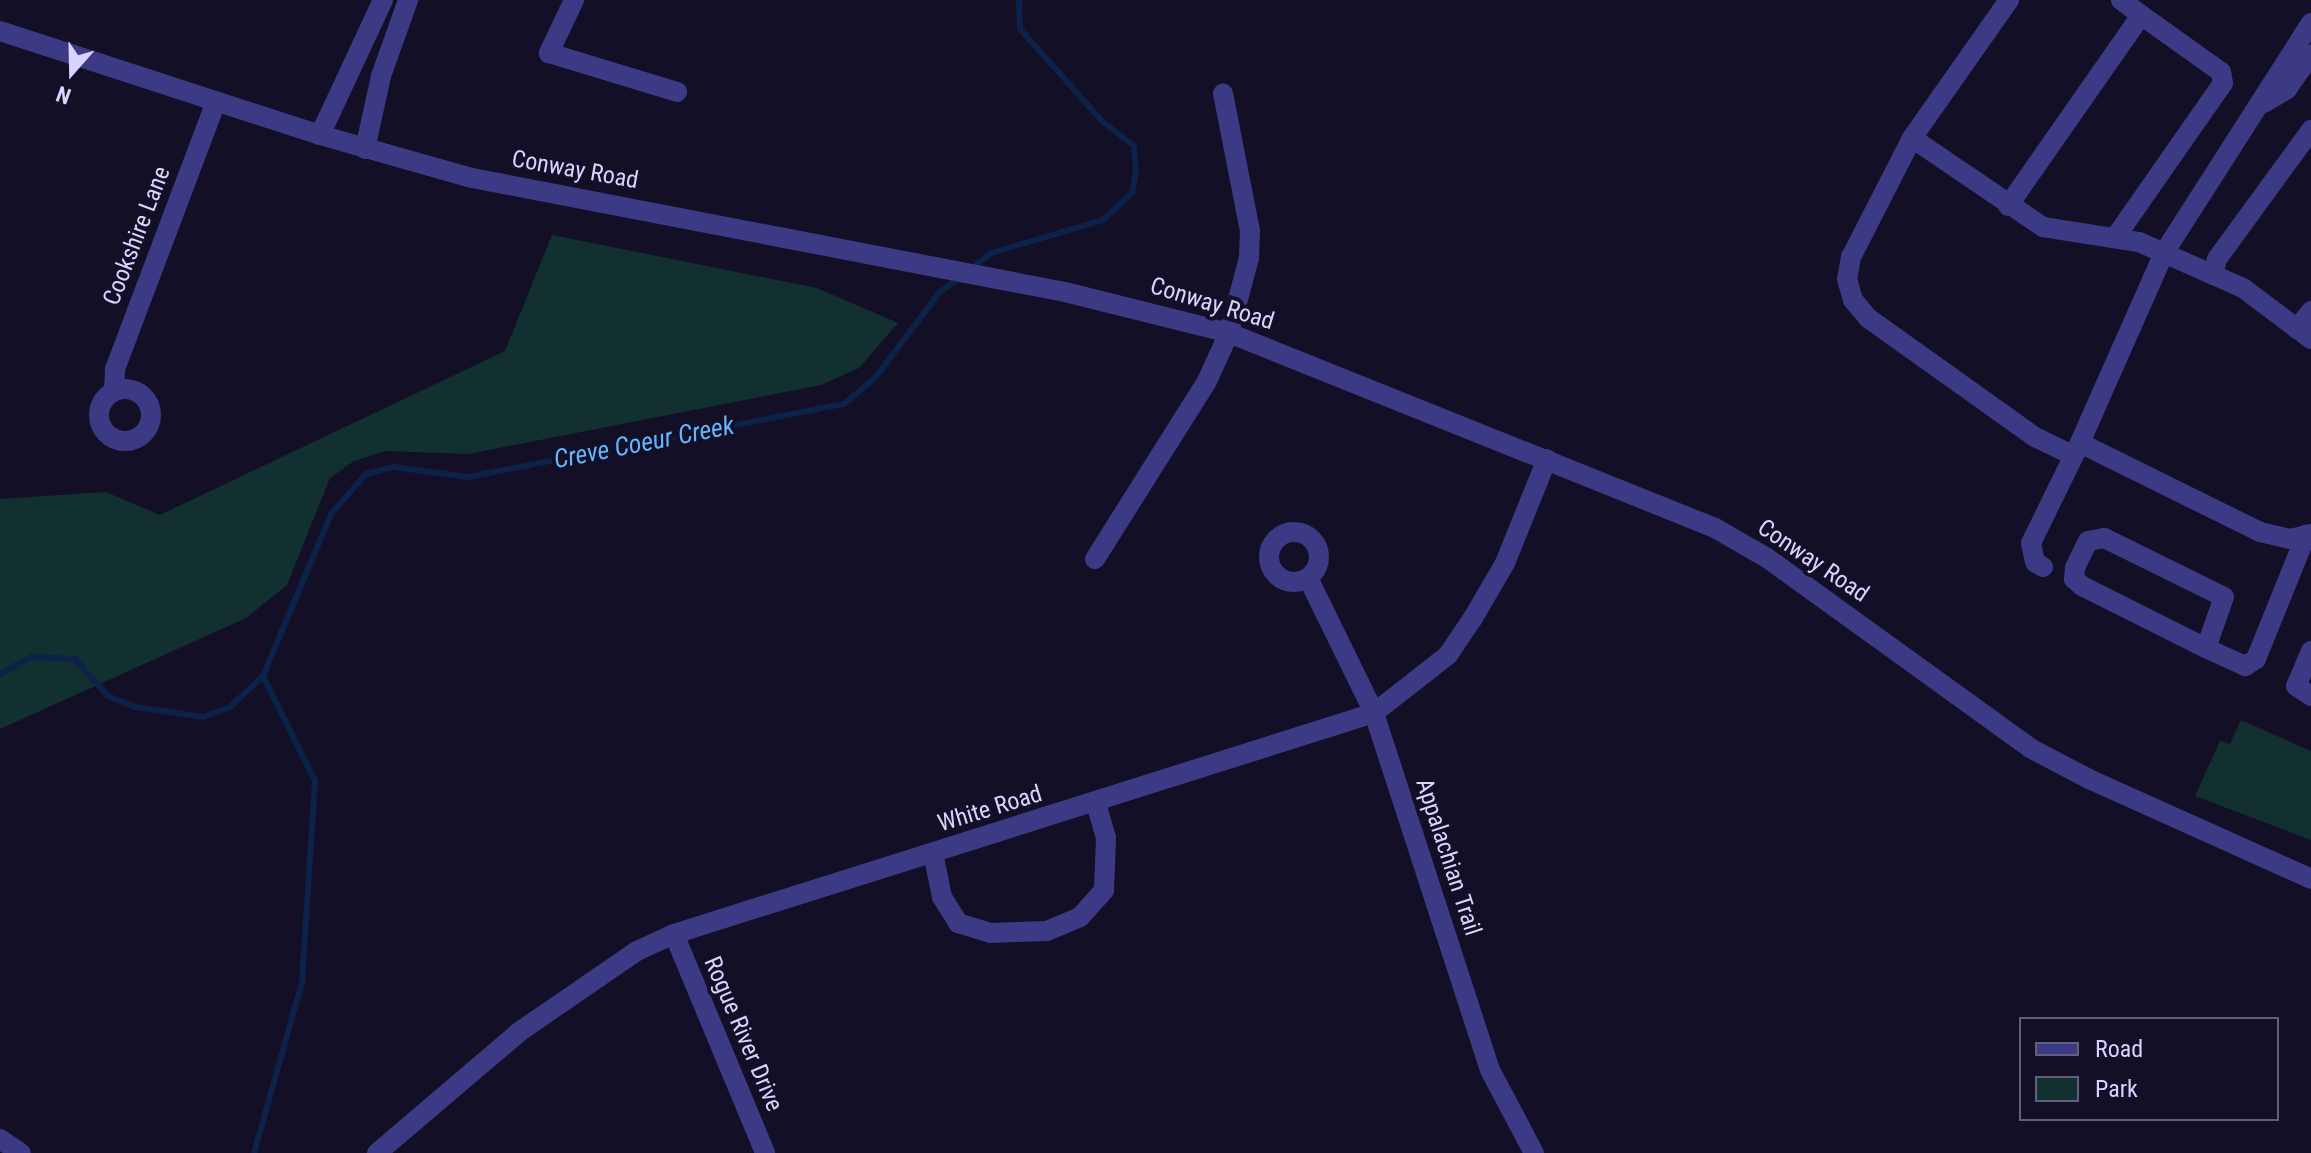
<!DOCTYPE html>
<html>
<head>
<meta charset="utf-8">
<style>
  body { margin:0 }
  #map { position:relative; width:2311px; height:1153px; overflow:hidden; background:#130f26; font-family:"Roboto Condensed",sans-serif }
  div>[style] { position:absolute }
  .green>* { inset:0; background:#12302f }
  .stream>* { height:6px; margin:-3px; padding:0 3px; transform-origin:3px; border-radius:3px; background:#0c2248 }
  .minor>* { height:20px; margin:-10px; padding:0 10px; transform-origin:10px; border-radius:10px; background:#3d3a85 }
  .minor>.ring { margin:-10px; padding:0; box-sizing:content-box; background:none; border:20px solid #3d3a85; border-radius:50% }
  span { translate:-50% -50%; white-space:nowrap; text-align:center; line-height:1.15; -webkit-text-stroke:8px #130f26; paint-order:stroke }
  .street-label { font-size:24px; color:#d9d4ff }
  .water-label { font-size:26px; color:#62b6ff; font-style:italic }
  .legend { position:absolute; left:2019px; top:1017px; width:260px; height:104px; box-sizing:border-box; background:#130f26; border:2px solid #625e7d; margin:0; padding:10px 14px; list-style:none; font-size:24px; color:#d9d4ff }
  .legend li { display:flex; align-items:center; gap:16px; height:40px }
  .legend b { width:40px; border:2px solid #625e7d }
  .north { position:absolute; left:32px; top:32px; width:80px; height:80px; -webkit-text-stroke:6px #130f26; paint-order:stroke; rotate:200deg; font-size:22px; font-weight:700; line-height:32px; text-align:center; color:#d9d4ff }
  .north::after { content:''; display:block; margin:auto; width:28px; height:36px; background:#d9d4ff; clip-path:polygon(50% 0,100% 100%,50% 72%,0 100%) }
</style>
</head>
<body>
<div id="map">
  <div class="green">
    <i style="clip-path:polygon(552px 235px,817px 288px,898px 323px,859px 368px,821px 385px,468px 454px,386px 451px,354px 461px,330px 478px,287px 585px,246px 618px,0 729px,0 499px,106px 492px,160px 515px,505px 351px)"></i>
    <i style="clip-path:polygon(2241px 720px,2311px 751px,2311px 840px,2195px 796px,2220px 741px,2230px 744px)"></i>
  </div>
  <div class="stream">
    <i style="left:972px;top:268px;width:24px;rotate:-38deg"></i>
    <i style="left:991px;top:253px;width:117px;rotate:-16.4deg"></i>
    <i style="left:1103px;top:220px;width:40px;rotate:-43deg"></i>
    <i style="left:1132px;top:193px;width:22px;rotate:-80deg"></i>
    <i style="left:1136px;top:171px;width:25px;rotate:-95deg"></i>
    <i style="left:1134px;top:146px;width:39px;rotate:-142deg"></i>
    <i style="left:1103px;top:122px;width:125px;rotate:-131.7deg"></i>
    <i style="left:1020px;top:29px;width:29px;rotate:-92deg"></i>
    <i style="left:0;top:674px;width:35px;rotate:-29deg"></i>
    <i style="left:31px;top:657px;width:44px;rotate:2.6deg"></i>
    <i style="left:75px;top:659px;width:50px;rotate:48.3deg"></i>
    <i style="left:108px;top:696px;width:29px;rotate:22deg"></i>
    <i style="left:135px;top:707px;width:69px;rotate:8.4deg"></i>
    <i style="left:203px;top:717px;width:29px;rotate:-20deg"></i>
    <i style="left:230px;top:707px;width:45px;rotate:-43.2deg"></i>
    <i style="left:263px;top:676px;width:176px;rotate:-67.2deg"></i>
    <i style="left:331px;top:514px;width:53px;rotate:-48.8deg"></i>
    <i style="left:366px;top:474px;width:29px;rotate:-14deg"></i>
    <i style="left:394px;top:467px;width:75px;rotate:7.7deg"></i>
    <i style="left:468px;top:477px;width:383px;rotate:-11deg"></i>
    <i style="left:844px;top:404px;width:40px;rotate:-40deg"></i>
    <i style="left:875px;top:378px;width:106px;rotate:-53deg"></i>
    <i style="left:939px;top:293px;width:26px;rotate:-37deg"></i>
    <i style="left:254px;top:1153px;width:178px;rotate:-74.3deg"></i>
    <i style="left:302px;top:982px;width:201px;rotate:-86.3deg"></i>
    <i style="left:315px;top:781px;width:117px;rotate:-116.3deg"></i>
  </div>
  <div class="minor">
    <i style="left:574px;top:0;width:59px;rotate:115.3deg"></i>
    <i style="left:549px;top:53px;width:134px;rotate:16.9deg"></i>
    <i style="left:2009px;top:0;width:169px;rotate:125.1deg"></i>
    <i style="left:1912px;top:138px;width:134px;rotate:117.1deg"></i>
    <i style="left:1851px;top:257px;width:22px;rotate:100deg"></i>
    <i style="left:1847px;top:279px;width:22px;rotate:74deg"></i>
    <i style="left:1853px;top:300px;width:23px;rotate:50deg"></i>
    <i style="left:1868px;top:318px;width:205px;rotate:35.5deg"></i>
    <i style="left:2035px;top:437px;width:43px;rotate:26deg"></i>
    <i style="left:2121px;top:0;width:25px;rotate:37deg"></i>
    <i style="left:2311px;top:23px;width:273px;rotate:122.6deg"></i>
    <i style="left:2164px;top:253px;width:208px;rotate:113.9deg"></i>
    <i style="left:2080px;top:443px;width:201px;rotate:26.3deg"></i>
    <i style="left:2260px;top:532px;width:31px;rotate:13deg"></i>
    <i style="left:2290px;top:539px;width:22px;rotate:-13deg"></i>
    <i style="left:0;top:31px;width:336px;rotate:18deg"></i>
    <i style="left:320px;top:135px;width:158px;rotate:15.8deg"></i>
    <i style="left:472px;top:178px;width:604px;rotate:10.88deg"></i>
    <i style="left:1065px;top:292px;width:169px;rotate:14deg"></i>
    <i style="left:1229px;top:333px;width:524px;rotate:21.86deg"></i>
    <i style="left:1715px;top:528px;width:60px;rotate:30deg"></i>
    <i style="left:1767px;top:558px;width:324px;rotate:35.8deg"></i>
    <i style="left:2030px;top:748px;width:67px;rotate:27.7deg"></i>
    <i style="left:2089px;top:779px;width:243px;rotate:24.2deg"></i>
    <i style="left:2264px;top:103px;width:27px;rotate:-31deg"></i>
    <i style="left:2287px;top:89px;width:42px;rotate:-54.8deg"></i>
    <i style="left:320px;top:135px;width:149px;rotate:-65deg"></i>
    <i style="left:1912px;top:138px;width:158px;rotate:34.2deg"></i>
    <i style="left:2043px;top:227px;width:97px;rotate:8.9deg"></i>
    <i style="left:2139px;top:242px;width:114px;rotate:23.9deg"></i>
    <i style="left:2243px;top:288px;width:85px;rotate:36.9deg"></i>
    <i style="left:365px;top:149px;width:75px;rotate:-77.6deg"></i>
    <i style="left:381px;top:76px;width:81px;rotate:-70.4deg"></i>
    <i style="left:2008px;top:206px;width:233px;rotate:-55.1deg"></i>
    <i style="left:2141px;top:15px;width:98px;rotate:35.5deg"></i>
    <i style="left:2221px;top:72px;width:11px;rotate:80deg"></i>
    <i style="left:2223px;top:83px;width:185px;rotate:124.9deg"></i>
    <i style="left:2213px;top:275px;width:16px;rotate:-76deg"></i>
    <i style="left:2217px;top:259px;width:160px;rotate:-53.9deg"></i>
    <i style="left:2297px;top:329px;width:23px;rotate:-52deg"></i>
    <i class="ring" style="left:99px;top:389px;width:32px;height:32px"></i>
    <i style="left:114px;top:391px;width:22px;rotate:-87deg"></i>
    <i style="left:115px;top:369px;width:285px;rotate:-69.3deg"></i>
    <i class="ring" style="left:1269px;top:532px;width:30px;height:30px"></i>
    <i style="left:1095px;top:559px;width:210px;rotate:-57.8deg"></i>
    <i style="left:1207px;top:381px;width:53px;rotate:-65.4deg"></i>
    <i style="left:1229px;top:333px;width:78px;rotate:-75.1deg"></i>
    <i style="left:1249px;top:258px;width:27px;rotate:-88deg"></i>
    <i style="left:1250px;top:231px;width:140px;rotate:-101.1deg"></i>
    <i style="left:2043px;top:567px;width:9px;rotate:-148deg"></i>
    <i style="left:2035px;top:562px;width:19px;rotate:-102deg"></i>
    <i style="left:2031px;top:543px;width:107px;rotate:-63.9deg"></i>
    <i style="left:1308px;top:578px;width:150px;rotate:63.9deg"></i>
    <i style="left:1374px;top:713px;width:375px;rotate:72deg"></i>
    <i style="left:1490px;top:1070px;width:94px;rotate:62.1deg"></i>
    <i style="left:2206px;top:648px;width:54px;rotate:-70.6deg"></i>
    <i style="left:2224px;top:597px;width:134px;rotate:-153.8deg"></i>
    <i style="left:2104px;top:538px;width:16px;rotate:169deg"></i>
    <i style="left:2088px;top:541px;width:30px;rotate:116deg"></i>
    <i style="left:2075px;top:568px;width:11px;rotate:95deg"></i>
    <i style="left:2074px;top:579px;width:11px;rotate:41deg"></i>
    <i style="left:2082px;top:586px;width:139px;rotate:26.6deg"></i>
    <i style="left:2206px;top:648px;width:26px;rotate:25deg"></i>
    <i style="left:2230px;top:659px;width:17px;rotate:25deg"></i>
    <i style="left:2245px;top:666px;width:13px;rotate:-32deg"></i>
    <i style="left:2256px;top:659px;width:134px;rotate:-68deg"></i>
    <i style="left:2311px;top:651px;width:38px;rotate:113deg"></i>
    <i style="left:2296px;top:686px;width:18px;rotate:34deg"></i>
    <i style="left:933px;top:853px;width:45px;rotate:78.4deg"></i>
    <i style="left:942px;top:897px;width:31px;rotate:58deg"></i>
    <i style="left:958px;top:923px;width:34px;rotate:17deg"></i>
    <i style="left:990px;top:933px;width:57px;rotate:-2deg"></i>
    <i style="left:1047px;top:931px;width:36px;rotate:-23deg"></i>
    <i style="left:1080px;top:917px;width:36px;rotate:-48deg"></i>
    <i style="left:1104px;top:890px;width:52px;rotate:-87.8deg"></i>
    <i style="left:1106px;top:838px;width:36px;rotate:-106deg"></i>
    <i style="left:674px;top:934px;width:237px;rotate:67.4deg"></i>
    <i style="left:0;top:1139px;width:25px;rotate:34deg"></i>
    <i style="left:377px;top:1153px;width:187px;rotate:-40.4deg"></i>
    <i style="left:519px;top:1032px;width:143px;rotate:-34.5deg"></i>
    <i style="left:637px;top:951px;width:41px;rotate:-24.7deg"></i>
    <i style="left:674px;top:934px;width:734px;rotate:-17.52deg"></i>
    <i style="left:1374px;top:713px;width:94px;rotate:-38.1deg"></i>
    <i style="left:1448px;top:655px;width:45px;rotate:-56deg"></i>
    <i style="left:1473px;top:618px;width:64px;rotate:-59.8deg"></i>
    <i style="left:1505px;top:563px;width:112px;rotate:-68deg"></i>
  </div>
  <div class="street-label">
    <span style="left:575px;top:170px;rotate:10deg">Conway Road</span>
    <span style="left:137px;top:236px;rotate:-69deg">Cookshire Lane</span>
    <span style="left:1212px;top:304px;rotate:17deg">Conway Road</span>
    <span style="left:1813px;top:561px;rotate:34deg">Conway Road</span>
    <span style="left:990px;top:809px;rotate:-17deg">White Road</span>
    <span style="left:1448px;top:857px;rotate:72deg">Appalachian Trail</span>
    <span style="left:743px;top:1034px;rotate:67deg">Rogue River Drive</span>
  </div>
  <div class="water-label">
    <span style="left:644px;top:443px;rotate:-11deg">Creve Coeur Creek</span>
  </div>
  <ul class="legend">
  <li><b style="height:10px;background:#3d3a85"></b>Road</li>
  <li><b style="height:22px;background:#12302f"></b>Park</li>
  </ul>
  <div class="north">N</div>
</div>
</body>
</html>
